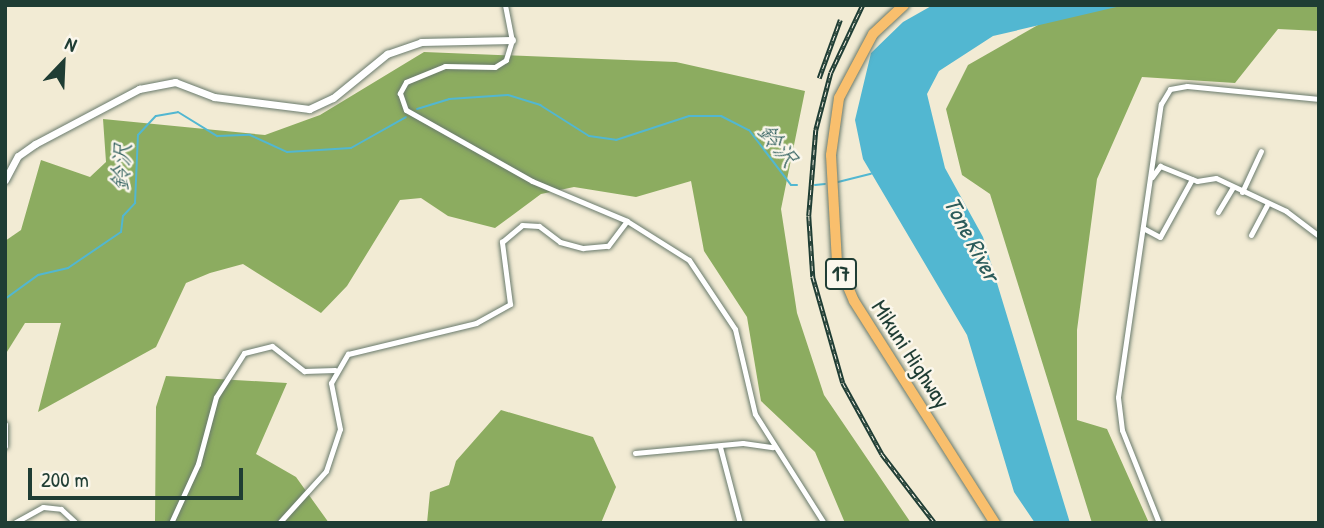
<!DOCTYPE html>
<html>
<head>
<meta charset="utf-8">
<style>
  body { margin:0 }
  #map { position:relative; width:1324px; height:528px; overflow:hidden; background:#f2ebd4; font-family:"Patrick Hand","Klee One",sans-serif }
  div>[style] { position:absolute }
  .forest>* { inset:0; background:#8cac60 }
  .water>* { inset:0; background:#52b7d1 }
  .stream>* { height:2px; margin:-1px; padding:0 1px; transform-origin:1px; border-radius:1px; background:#52b7d1 }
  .roads { filter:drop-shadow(0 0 2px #697a6c) drop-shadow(0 0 2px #697a6c) }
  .minor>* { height:5px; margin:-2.5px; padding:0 2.5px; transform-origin:2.5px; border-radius:2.5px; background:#fff }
  .tertiary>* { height:7px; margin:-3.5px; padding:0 3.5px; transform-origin:3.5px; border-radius:3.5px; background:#fff }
  .trunk>* { height:10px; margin:-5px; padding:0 5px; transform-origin:5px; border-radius:5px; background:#f9bf6d }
  .rail>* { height:4.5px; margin-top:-2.25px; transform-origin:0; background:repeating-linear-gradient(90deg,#fbf7ec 0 5px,#1f3d34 0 10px); box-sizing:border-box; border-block:2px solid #1f3d34 }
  span { translate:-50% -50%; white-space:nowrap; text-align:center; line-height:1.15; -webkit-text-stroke:5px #fbf7ec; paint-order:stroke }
  .shield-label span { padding:2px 5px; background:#fbf7ec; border:2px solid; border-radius:5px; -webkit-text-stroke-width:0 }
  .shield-label { font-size:21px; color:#1f3d34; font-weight:700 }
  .street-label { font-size:23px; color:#1f3d34 }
  .water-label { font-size:24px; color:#2c5c5b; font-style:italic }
  .frame { position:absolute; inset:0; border:7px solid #1f3d34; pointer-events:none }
  .north { position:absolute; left:28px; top:28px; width:70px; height:70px; -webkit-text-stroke:5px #fbf7ec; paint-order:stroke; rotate:23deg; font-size:19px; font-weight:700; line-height:28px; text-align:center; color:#1f3d34 }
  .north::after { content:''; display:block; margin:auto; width:24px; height:32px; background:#1f3d34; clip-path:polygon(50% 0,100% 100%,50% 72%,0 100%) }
  .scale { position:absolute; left:28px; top:468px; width:215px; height:32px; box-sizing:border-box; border:4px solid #1f3d34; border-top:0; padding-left:9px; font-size:21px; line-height:24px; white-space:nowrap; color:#1f3d34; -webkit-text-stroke:5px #fbf7ec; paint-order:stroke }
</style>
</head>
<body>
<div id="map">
  <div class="forest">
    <i style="clip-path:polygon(1073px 5px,1319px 5px,1319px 31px,1278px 29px,1235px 83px,1142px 77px,1097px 179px,1077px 330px,1077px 420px,1107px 429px,1149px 523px,1092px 523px,990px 194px,962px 175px,946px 109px,968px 65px)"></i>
    <i style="clip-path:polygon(424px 52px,676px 62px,805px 91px,781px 209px,797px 313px,824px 395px,911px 523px,845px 523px,815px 452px,761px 401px,747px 317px,704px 251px,691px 181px,636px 197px,574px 187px,541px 194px,495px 228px,448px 216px,421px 198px,400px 200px,347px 286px,321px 313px,243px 264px,210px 273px,186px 283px,156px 347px,38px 412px,61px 323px,25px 323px,5px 355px,5px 241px,21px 230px,41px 160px,90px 177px,106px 162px,103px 119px,265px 135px,320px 115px)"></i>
    <i style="clip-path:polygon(166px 376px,287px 383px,256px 454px,296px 477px,329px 523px,155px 523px,156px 407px)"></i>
    <i style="clip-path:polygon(501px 410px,593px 437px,616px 487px,601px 523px,427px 523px,430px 492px,449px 485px,456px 461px)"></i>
  </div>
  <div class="water">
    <i style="clip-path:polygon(933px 5px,1125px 5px,993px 36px,939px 71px,927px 94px,945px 168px,983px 237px,1070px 523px,1035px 523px,1014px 492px,967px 335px,863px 159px,855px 120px,871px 53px,903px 22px)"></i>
  </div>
  <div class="stream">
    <i style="left:417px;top:109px;width:34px;rotate:-17deg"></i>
    <i style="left:449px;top:99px;width:59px;rotate:-3.9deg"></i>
    <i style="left:508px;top:95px;width:34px;rotate:17deg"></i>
    <i style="left:540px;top:105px;width:58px;rotate:32.3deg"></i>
    <i style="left:589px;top:136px;width:27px;rotate:8deg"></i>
    <i style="left:616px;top:140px;width:77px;rotate:-18.2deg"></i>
    <i style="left:689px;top:116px;width:32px"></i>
    <i style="left:721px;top:116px;width:31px;rotate:27deg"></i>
    <i style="left:749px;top:130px;width:69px;rotate:52.6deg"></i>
    <i style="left:791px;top:185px;width:6px"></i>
    <i style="left:838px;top:182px;width:34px;rotate:-14deg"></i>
    <i style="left:815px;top:185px;width:10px;rotate:-6deg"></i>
    <i style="left:5px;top:299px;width:41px;rotate:-36deg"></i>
    <i style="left:38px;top:275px;width:31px;rotate:-13deg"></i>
    <i style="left:68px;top:268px;width:64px;rotate:-34.2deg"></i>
    <i style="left:121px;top:232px;width:16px;rotate:-83deg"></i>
    <i style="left:123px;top:216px;width:18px;rotate:-47deg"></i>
    <i style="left:135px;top:203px;width:68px;rotate:-87.5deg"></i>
    <i style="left:138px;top:135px;width:26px;rotate:-47deg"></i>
    <i style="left:156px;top:116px;width:22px;rotate:-10deg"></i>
    <i style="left:178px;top:112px;width:46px;rotate:31.6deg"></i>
    <i style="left:217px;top:136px;width:33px;rotate:-2deg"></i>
    <i style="left:250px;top:135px;width:41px;rotate:24.7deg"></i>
    <i style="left:287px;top:152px;width:64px;rotate:-3.6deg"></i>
    <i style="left:351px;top:148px;width:63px;rotate:-29.4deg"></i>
  </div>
  <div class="roads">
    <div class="minor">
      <i style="left:505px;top:5px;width:36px;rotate:79deg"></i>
      <i style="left:512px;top:40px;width:21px;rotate:107deg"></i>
      <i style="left:506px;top:60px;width:13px;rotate:148deg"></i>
      <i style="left:495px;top:67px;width:50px;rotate:-178.9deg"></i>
      <i style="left:445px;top:66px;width:42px;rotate:157.7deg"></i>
      <i style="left:406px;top:82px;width:13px;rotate:119deg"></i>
      <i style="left:400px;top:93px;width:18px;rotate:71deg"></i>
      <i style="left:406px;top:110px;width:145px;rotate:29.4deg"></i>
      <i style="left:532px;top:181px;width:103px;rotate:22.8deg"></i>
      <i style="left:627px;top:221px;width:73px;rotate:32.2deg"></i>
      <i style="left:689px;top:260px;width:83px;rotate:56.3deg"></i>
      <i style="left:735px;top:329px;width:87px;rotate:76.8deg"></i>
      <i style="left:755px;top:414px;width:129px;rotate:57.7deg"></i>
      <i style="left:1152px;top:177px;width:14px;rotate:-54deg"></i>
      <i style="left:1160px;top:166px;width:40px;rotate:22deg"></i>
      <i style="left:1197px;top:181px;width:19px;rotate:-9deg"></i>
      <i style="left:1216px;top:178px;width:77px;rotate:25.2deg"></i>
      <i style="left:1286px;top:211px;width:41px;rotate:37.1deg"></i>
      <i style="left:1242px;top:192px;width:45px;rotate:-65.1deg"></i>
      <i style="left:1218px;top:212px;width:29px;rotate:-59deg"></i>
      <i style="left:1143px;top:228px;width:19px;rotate:28deg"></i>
      <i style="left:1160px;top:237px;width:66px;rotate:-61.1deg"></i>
      <i style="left:1251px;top:235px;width:34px;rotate:-62deg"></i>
      <i style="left:5px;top:424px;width:22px;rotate:90deg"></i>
      <i style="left:720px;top:447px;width:79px;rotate:75.3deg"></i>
      <i style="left:635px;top:453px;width:108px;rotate:-5.3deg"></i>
      <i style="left:743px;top:443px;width:30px;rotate:8deg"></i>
      <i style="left:14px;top:523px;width:33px;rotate:-29deg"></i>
      <i style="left:43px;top:507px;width:18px;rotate:6deg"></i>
      <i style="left:61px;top:509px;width:21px;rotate:43deg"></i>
      <i style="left:171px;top:523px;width:65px;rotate:-65.4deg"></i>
      <i style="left:198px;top:464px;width:69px;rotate:-75deg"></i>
      <i style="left:216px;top:397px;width:52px;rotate:-57.5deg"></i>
      <i style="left:244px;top:353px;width:29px;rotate:-14deg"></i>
      <i style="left:272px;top:346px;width:41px;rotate:38deg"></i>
      <i style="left:304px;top:371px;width:31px;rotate:-2deg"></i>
      <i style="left:279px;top:523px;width:70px;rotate:-47.9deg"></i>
      <i style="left:326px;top:471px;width:44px;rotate:-71.6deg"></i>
      <i style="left:340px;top:429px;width:47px;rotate:-101.1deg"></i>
      <i style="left:331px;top:383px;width:34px;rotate:-60deg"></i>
      <i style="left:348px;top:354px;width:132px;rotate:-13.6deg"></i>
      <i style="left:476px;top:323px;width:39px;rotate:-29deg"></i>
      <i style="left:510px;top:304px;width:63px;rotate:-97.4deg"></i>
      <i style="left:502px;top:242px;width:26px;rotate:-40deg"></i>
      <i style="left:522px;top:225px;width:17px;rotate:3deg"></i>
      <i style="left:539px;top:226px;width:26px;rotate:37deg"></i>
      <i style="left:560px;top:242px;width:24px;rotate:15deg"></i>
      <i style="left:583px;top:248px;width:25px;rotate:-5deg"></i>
      <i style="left:608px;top:246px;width:31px;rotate:-53deg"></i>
      <i style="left:1159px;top:523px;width:100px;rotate:-111.7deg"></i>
      <i style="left:1122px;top:430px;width:33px;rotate:-97deg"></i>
      <i style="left:1118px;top:397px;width:296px;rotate:-81.7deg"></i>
      <i style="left:1161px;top:104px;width:17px;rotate:-59deg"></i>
      <i style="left:1170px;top:89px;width:17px;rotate:-10deg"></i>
      <i style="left:1187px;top:86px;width:133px;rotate:5.6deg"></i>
    </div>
    <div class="tertiary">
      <i style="left:5px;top:180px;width:27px;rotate:-62deg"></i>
      <i style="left:18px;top:156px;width:21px;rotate:-35deg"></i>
      <i style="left:35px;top:144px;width:118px;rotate:-27.9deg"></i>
      <i style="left:139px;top:89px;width:37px;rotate:-11deg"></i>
      <i style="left:175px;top:82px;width:42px;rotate:21deg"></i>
      <i style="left:214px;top:97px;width:96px;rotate:7.2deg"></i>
      <i style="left:309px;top:109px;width:26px;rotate:-25deg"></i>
      <i style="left:333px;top:98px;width:70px;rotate:-39.2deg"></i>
      <i style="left:387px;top:54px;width:36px;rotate:-19deg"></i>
      <i style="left:421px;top:42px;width:91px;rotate:-1.3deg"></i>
    </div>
    <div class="trunk">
      <i style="left:904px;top:5px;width:42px;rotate:136.9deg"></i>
      <i style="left:873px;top:34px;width:72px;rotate:118deg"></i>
      <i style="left:839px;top:98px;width:58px;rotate:98deg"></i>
      <i style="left:831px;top:155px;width:106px;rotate:86.8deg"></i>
      <i style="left:837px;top:261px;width:43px;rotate:67deg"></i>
      <i style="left:854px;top:301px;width:263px;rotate:57.6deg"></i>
    </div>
  </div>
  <div class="rail">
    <i style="left:863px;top:5px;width:75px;rotate:115.2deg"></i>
    <i style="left:831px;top:73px;width:59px;rotate:104.7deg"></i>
    <i style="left:816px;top:130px;width:86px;rotate:94.7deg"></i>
    <i style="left:809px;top:216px;width:61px;rotate:86.2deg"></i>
    <i style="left:813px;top:277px;width:110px;rotate:74.2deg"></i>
    <i style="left:843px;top:383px;width:81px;rotate:61.2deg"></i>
    <i style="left:882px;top:454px;width:87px;rotate:52.5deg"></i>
    <i style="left:819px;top:78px;width:62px;rotate:-70.1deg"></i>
  </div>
  <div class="shield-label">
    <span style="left:841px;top:274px">17</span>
  </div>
  <div class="street-label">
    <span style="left:911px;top:354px;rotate:57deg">Mikuni Highway</span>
  </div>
  <div class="water-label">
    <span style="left:778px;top:145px;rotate:51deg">鈴沢</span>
    <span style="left:121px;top:167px;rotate:-86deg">鈴沢</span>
    <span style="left:972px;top:239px;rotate:62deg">Tone River</span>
  </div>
  <div class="frame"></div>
  <div class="north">N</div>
  <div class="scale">200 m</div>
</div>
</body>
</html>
